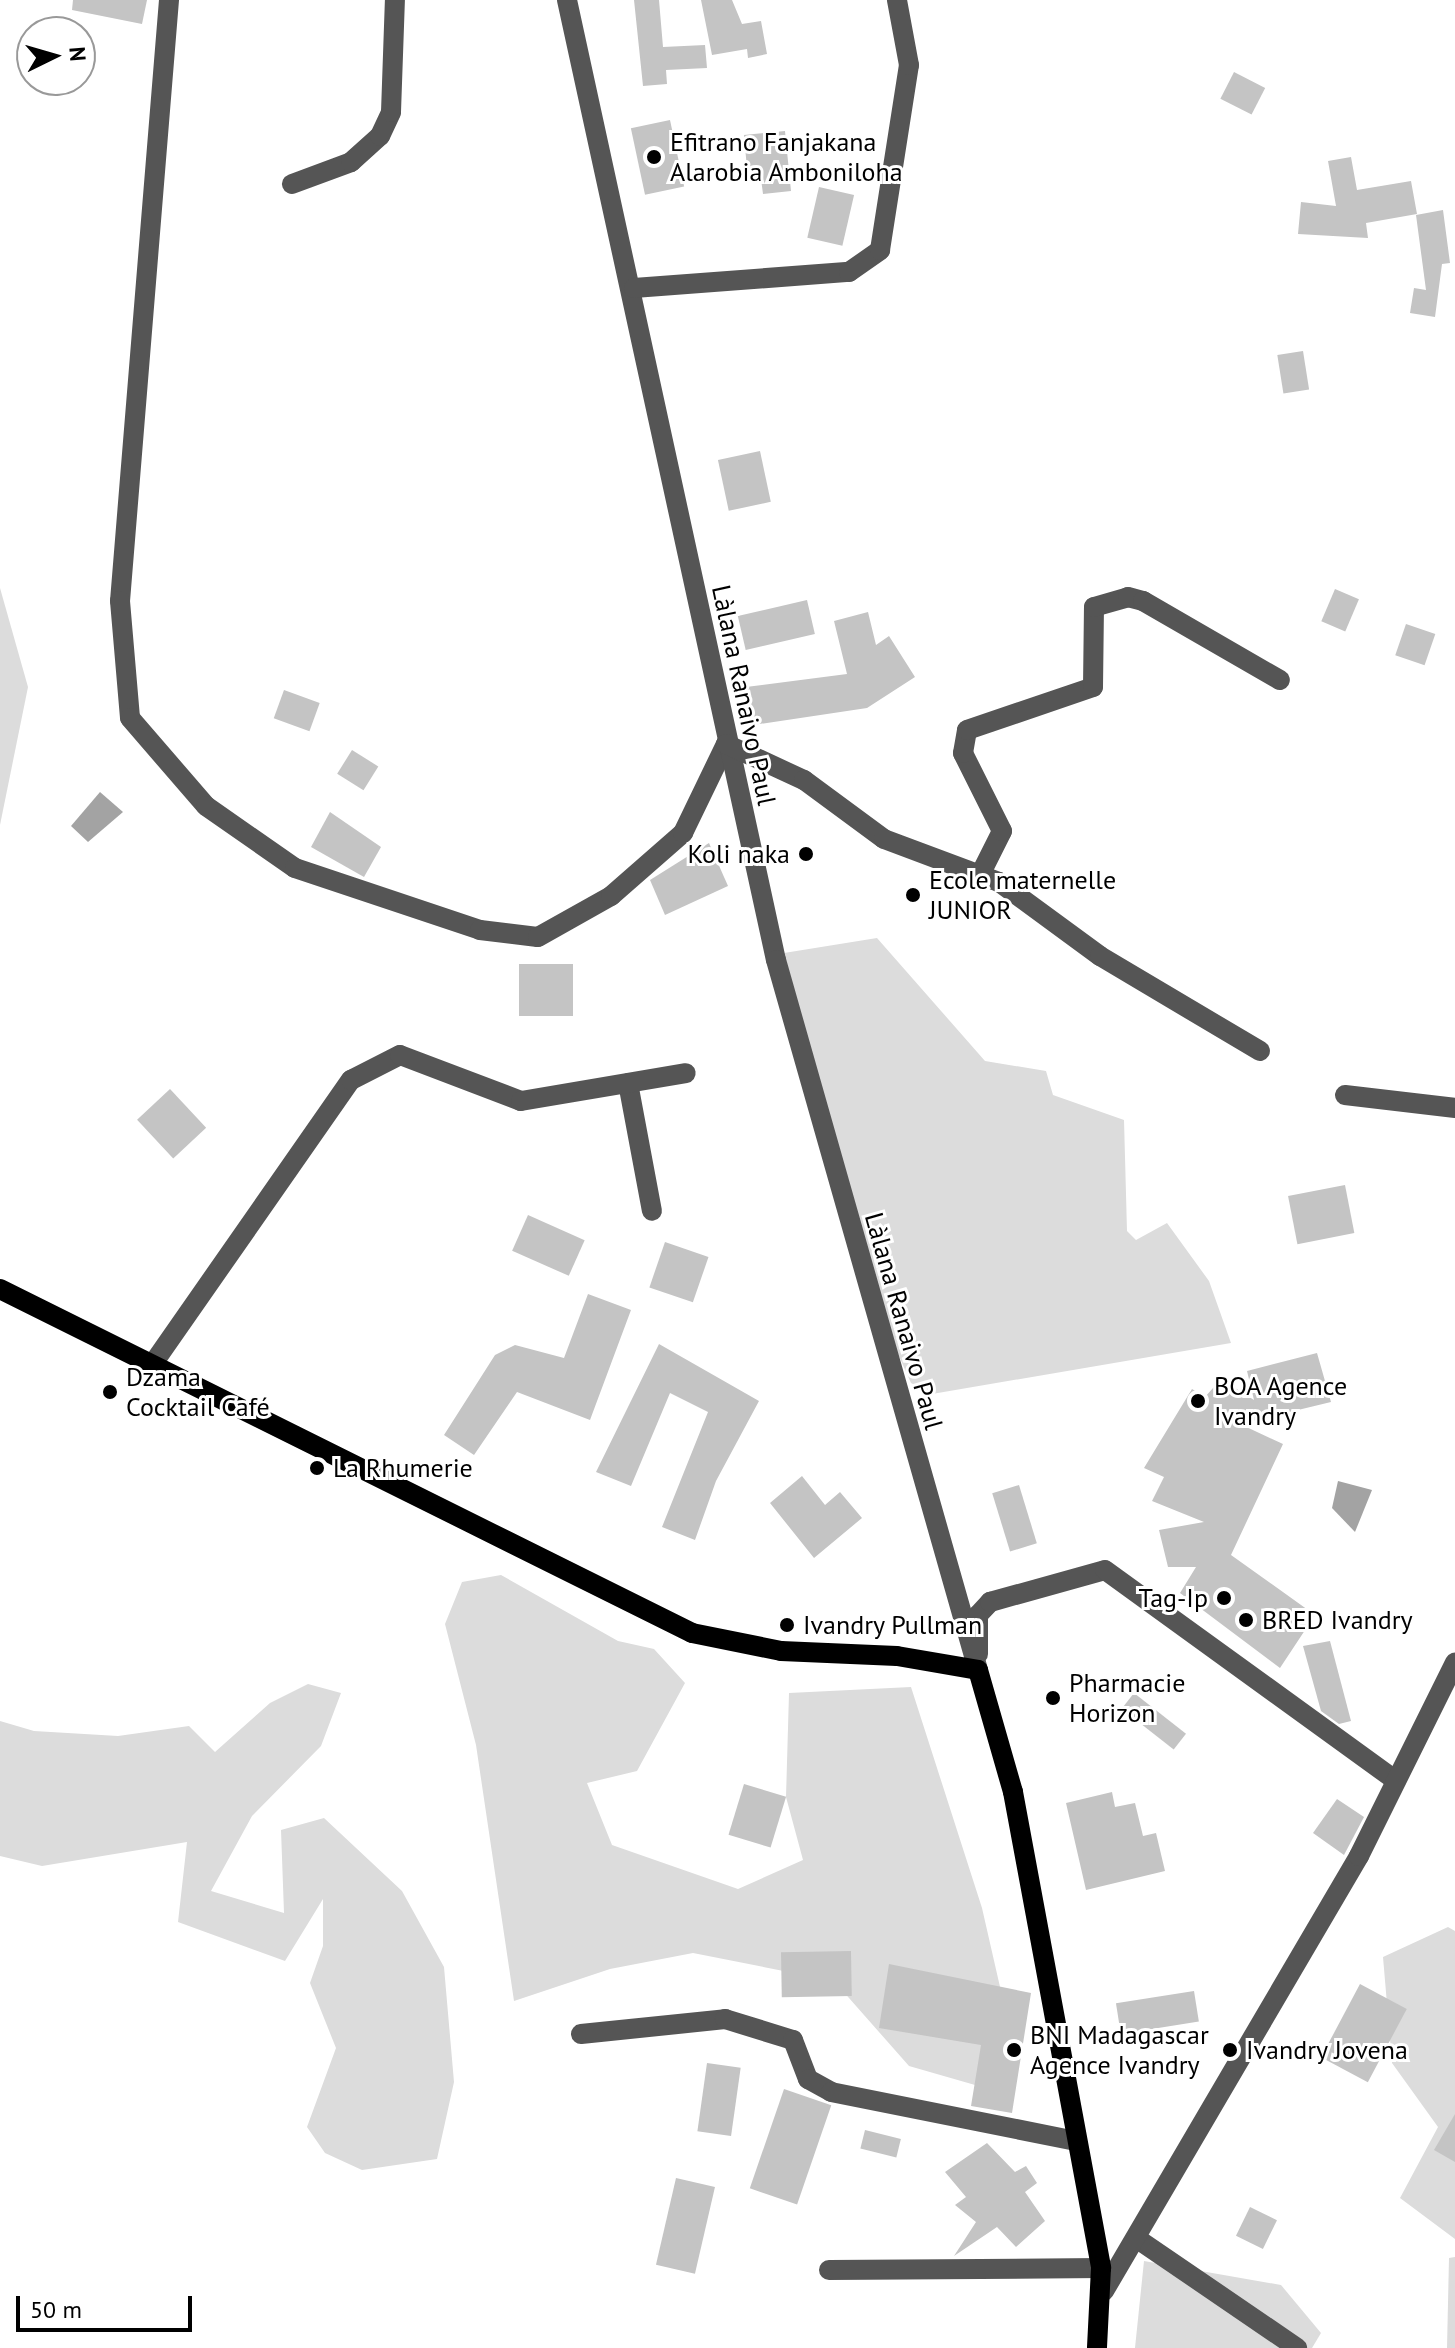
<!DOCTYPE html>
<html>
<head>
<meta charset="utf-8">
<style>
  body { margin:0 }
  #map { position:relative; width:1455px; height:2348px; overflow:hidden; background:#fff; font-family:"PT Sans",sans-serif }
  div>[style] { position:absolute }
  .green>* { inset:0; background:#dcdcdc }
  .water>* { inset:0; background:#a3a3a3 }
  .building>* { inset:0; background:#c4c4c4; transform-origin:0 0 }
  .minor>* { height:20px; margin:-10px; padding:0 10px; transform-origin:10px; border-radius:10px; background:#555 }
  .major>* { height:20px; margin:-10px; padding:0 10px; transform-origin:10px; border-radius:10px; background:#000 }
  .dots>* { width:22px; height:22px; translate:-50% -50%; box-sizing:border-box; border:4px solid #fff; border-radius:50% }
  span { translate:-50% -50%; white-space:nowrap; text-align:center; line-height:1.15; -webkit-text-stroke:6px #fff; paint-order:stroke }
  .poi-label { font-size:26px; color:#000 }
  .left { translate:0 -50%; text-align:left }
  .right { translate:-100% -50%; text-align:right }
  .street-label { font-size:26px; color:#000 }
  .north { position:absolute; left:16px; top:16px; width:80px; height:80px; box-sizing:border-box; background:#fff; border:2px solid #999; border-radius:50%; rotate:85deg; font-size:22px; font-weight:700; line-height:32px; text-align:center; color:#000 }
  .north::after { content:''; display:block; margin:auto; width:28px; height:36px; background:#000; clip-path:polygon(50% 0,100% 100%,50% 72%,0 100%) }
  .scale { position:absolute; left:16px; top:2296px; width:176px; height:36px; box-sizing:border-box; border:4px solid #000; border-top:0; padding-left:10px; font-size:24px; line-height:28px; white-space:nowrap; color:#000; -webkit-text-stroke:6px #fff; paint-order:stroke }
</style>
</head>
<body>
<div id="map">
  <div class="green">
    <i style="clip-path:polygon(0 588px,28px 687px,0 825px)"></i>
    <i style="clip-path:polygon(877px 938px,985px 1061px,1046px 1071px,1053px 1095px,1124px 1120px,1127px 1231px,1136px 1240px,1167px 1223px,1209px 1281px,1231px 1343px,932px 1394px,911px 1383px,886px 1327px,784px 953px)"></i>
    <i style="clip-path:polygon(501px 1575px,618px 1641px,654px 1649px,685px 1683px,637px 1771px,587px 1783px,612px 1845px,738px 1889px,803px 1860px,786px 1797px,789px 1693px,911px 1687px,982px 1908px,1008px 2022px,982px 2087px,909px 2066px,834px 1981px,693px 1953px,610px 1969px,514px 2001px,476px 1745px,445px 1624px,462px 1582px)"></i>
    <i style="clip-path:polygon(308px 1684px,341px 1693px,321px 1746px,252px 1816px,211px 1891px,284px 1913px,281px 1830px,324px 1818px,402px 1891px,444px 1967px,454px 2082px,437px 2159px,362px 2170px,325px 2153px,307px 2127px,336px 2048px,310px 1983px,323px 1946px,323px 1899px,285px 1961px,178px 1922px,187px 1842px,42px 1866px,0 1856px,0 1721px,34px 1731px,118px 1736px,189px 1726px,215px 1752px,270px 1703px)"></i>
    <i style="clip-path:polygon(1448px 1927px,1455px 1931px,1455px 2239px,1400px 2198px,1438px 2127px,1392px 2063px,1383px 1957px)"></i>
    <i style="clip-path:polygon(1455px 2257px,1455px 2348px,1447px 2348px,1449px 2258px)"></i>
    <i style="clip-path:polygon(1144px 2261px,1281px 2285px,1321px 2333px,1312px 2348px,1135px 2348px)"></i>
  </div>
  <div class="water">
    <i style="clip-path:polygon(100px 792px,123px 812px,88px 842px,71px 826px)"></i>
    <i style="clip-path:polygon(1338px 1481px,1372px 1490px,1355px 1532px,1332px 1508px)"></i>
  </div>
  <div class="building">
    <i style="clip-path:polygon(73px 0,147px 0,142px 24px,72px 10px)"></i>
    <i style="clip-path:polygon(634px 0,659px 0,663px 47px,705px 45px,707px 68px,666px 70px,667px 84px,643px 86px)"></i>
    <i style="clip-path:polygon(701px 0,732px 0,742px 24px,761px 21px,767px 54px,748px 58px,747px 49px,712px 55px)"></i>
    <i style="left:1234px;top:72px;width:35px;height:30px;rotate:27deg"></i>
    <i style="left:670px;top:120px;width:68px;height:40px;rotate:78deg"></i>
    <i style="clip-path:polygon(785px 131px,791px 191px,763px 194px,761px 179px,748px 180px,744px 135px)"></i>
    <i style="clip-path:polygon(1351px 157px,1357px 190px,1411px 181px,1417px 214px,1366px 223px,1368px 238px,1298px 234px,1301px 202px,1336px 206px,1328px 161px)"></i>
    <i style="left:819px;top:187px;width:36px;height:52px;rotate:13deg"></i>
    <i style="clip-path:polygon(1443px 210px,1450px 263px,1442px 264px,1435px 317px,1410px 313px,1414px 288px,1426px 290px,1416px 215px)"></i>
    <i style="left:1303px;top:351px;width:39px;height:26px;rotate:81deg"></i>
    <i style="left:760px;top:451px;width:52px;height:43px;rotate:78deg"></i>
    <i style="left:1335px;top:589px;width:26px;height:35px;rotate:23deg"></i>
    <i style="left:807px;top:600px;width:35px;height:71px;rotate:77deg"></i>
    <i style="clip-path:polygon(868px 612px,876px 645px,889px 636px,915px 677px,867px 708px,753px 725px,746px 687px,847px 674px,834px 621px)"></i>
    <i style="left:1406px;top:624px;width:31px;height:33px;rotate:19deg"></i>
    <i style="left:284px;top:690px;width:38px;height:30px;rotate:20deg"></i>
    <i style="left:352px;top:750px;width:31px;height:28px;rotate:32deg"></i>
    <i style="clip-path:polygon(330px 812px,381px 847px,364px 877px,311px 847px)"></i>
    <i style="clip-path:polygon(709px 843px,728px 886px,665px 915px,650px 880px)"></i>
    <i style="left:519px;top:964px;width:54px;height:52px"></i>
    <i style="left:170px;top:1089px;width:53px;height:45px;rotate:47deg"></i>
    <i style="left:1345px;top:1185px;width:49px;height:58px;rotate:79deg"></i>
    <i style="left:528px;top:1215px;width:62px;height:39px;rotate:24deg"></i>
    <i style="left:665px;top:1242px;width:46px;height:48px;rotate:19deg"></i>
    <i style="clip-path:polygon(588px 1294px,631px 1310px,590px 1420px,517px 1392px,474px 1455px,444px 1435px,495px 1355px,515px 1345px,564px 1358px)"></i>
    <i style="clip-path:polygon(659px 1344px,759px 1401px,716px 1481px,695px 1540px,662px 1527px,708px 1412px,670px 1393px,631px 1486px,596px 1472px)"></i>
    <i style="clip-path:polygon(1317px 1353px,1331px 1402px,1240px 1424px,1283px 1444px,1231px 1555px,1315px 1615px,1280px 1668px,1180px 1593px,1196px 1567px,1168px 1567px,1159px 1530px,1204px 1522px,1152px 1501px,1164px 1477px,1144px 1468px,1192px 1389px,1205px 1397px,1221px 1379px,1254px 1400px,1247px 1371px)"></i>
    <i style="clip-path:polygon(802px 1476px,825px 1505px,840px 1492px,862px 1518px,814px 1558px,770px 1503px)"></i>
    <i style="left:1019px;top:1485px;width:61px;height:28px;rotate:73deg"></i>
    <i style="clip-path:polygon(1330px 1641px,1351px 1721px,1339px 1724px,1321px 1711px,1303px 1646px)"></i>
    <i style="left:1134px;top:1693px;width:66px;height:20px;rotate:38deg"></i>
    <i style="left:744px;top:1784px;width:44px;height:53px;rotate:17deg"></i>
    <i style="clip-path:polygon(1112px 1792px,1115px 1807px,1135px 1803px,1143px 1836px,1156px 1833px,1165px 1871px,1086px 1890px,1066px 1803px)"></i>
    <i style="clip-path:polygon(1337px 1799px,1364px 1817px,1344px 1855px,1313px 1833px)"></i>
    <i style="left:851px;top:1951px;width:45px;height:70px;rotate:89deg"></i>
    <i style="clip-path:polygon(889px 1964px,1031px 1993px,1012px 2113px,971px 2106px,981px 2045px,879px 2028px)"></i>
    <i style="left:1360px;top:1984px;width:53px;height:83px;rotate:28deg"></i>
    <i style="left:1194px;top:1991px;width:31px;height:79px;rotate:81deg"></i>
    <i style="left:707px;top:2063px;width:34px;height:69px;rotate:8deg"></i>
    <i style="left:784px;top:2089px;width:50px;height:105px;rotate:19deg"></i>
    <i style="clip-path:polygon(1455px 2114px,1455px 2162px,1434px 2150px)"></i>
    <i style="left:865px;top:2130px;width:37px;height:19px;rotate:14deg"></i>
    <i style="clip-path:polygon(987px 2143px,1015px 2172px,1026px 2166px,1037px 2183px,1025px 2192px,1045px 2221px,1016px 2247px,997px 2227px,954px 2256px,976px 2222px,955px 2205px,966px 2197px,945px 2172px)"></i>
    <i style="left:676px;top:2178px;width:40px;height:89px;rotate:13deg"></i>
    <i style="left:1250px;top:2207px;width:30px;height:32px;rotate:26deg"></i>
  </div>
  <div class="minor">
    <i style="left:169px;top:0;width:603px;rotate:94.66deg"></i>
    <i style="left:120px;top:601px;width:117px;rotate:85.1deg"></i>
    <i style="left:130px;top:718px;width:116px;rotate:49.2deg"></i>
    <i style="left:206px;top:806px;width:108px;rotate:34.9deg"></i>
    <i style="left:295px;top:868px;width:195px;rotate:18.5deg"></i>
    <i style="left:480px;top:930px;width:58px;rotate:6.9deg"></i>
    <i style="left:538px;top:937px;width:84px;rotate:-29.3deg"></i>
    <i style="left:611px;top:896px;width:96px;rotate:-41.2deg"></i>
    <i style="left:683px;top:833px;width:99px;rotate:-64.2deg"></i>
    <i style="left:567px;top:0;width:982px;rotate:77.72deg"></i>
    <i style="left:776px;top:960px;width:738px;rotate:74.12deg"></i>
    <i style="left:292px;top:184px;width:63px;rotate:-20.4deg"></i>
    <i style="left:351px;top:162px;width:39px;rotate:-42deg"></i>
    <i style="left:380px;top:136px;width:26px;rotate:-65deg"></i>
    <i style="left:391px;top:112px;width:112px;rotate:-88deg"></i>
    <i style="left:634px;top:288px;width:216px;rotate:-4.3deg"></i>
    <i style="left:849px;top:272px;width:38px;rotate:-35deg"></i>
    <i style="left:880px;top:250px;width:187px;rotate:-81.1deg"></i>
    <i style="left:909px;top:65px;width:66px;rotate:-100.5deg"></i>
    <i style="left:726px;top:744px;width:86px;rotate:24.8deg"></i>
    <i style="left:804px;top:780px;width:99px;rotate:36.4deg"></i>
    <i style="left:884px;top:839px;width:123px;rotate:20.5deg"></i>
    <i style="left:999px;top:882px;width:125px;rotate:36.2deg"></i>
    <i style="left:1100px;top:956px;width:186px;rotate:30.7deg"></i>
    <i style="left:980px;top:875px;width:49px;rotate:-63.4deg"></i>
    <i style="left:1002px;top:831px;width:87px;rotate:-116.6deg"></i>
    <i style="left:963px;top:753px;width:23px;rotate:-80deg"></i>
    <i style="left:967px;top:730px;width:133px;rotate:-18.8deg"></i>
    <i style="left:1093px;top:687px;width:80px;rotate:-89.3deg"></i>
    <i style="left:1094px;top:607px;width:35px;rotate:-16deg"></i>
    <i style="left:1128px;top:597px;width:16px;rotate:15deg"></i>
    <i style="left:1143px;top:601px;width:158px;rotate:30deg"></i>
    <i style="left:628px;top:1083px;width:130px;rotate:79.4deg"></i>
    <i style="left:1345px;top:1095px;width:111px;rotate:6.7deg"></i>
    <i style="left:152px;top:1365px;width:348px;rotate:-55.1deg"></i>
    <i style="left:351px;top:1080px;width:55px;rotate:-27deg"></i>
    <i style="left:400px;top:1055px;width:129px;rotate:20.8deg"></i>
    <i style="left:521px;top:1101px;width:167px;rotate:-9.6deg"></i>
    <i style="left:978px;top:1654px;width:39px;rotate:-90deg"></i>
    <i style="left:978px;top:1615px;width:18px;rotate:-47deg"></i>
    <i style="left:990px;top:1602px;width:119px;rotate:-15.5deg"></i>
    <i style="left:1105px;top:1570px;width:359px;rotate:35.9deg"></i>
    <i style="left:581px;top:2034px;width:145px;rotate:-5.9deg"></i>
    <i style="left:725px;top:2019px;width:71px;rotate:17.2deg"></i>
    <i style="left:793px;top:2040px;width:42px;rotate:69deg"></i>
    <i style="left:808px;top:2079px;width:26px;rotate:29deg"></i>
    <i style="left:831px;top:2092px;width:251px;rotate:11.3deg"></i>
    <i style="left:1136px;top:2238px;width:195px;rotate:34.3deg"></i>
    <i style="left:829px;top:2270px;width:272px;rotate:-0.4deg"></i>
    <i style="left:1104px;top:2291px;width:504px;rotate:-59.62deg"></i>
    <i style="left:1359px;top:1856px;width:216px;rotate:-63.6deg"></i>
  </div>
  <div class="major">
    <i style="left:0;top:1289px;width:773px;rotate:26.43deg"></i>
    <i style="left:692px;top:1633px;width:91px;rotate:11.4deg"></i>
    <i style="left:781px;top:1651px;width:116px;rotate:2.5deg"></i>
    <i style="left:897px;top:1656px;width:82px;rotate:9.8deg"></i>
    <i style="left:978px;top:1670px;width:127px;rotate:74deg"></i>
    <i style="left:1013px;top:1792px;width:484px;rotate:79.5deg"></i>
    <i style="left:1101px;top:2268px;width:80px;rotate:92.9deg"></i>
  </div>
  <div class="dots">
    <i style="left:654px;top:157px;background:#000"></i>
    <i style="left:806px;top:854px;background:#000"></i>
    <i style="left:913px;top:895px;background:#000"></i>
    <i style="left:110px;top:1392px;background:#000"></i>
    <i style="left:1198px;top:1401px;background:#000"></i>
    <i style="left:317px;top:1468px;background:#000"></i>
    <i style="left:1224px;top:1598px;background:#000"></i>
    <i style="left:1246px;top:1620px;background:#000"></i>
    <i style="left:787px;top:1625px;background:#000"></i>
    <i style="left:1053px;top:1698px;background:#000"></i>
    <i style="left:1014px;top:2050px;background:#000"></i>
    <i style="left:1230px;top:2050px;background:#000"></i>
  </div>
  <div class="poi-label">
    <span class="left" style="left:670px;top:157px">Efitrano Fanjakana<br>Alarobia Amboniloha</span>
    <span class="right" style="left:790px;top:854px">Koli naka</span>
    <span class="left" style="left:929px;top:895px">Ecole maternelle<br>JUNIOR</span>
    <span class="left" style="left:126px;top:1392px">Dzama<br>Cocktail Café</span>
    <span class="left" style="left:1214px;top:1401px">BOA Agence<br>Ivandry</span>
    <span class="left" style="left:333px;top:1468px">La Rhumerie</span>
    <span class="right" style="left:1208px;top:1598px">Tag-Ip</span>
    <span class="left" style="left:1262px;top:1620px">BRED Ivandry</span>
    <span class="left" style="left:803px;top:1625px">Ivandry Pullman</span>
    <span class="left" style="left:1069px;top:1698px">Pharmacie<br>Horizon</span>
    <span class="left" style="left:1030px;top:2050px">BNI Madagascar<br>Agence Ivandry</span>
    <span class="left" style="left:1246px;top:2050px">Ivandry Jovena</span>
  </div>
  <div class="street-label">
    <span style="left:744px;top:695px;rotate:78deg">Làlana Ranaivo Paul</span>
    <span style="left:904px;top:1321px;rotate:74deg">Làlana Ranaivo Paul</span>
  </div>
  <div class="north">N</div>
  <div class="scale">50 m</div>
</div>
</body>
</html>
